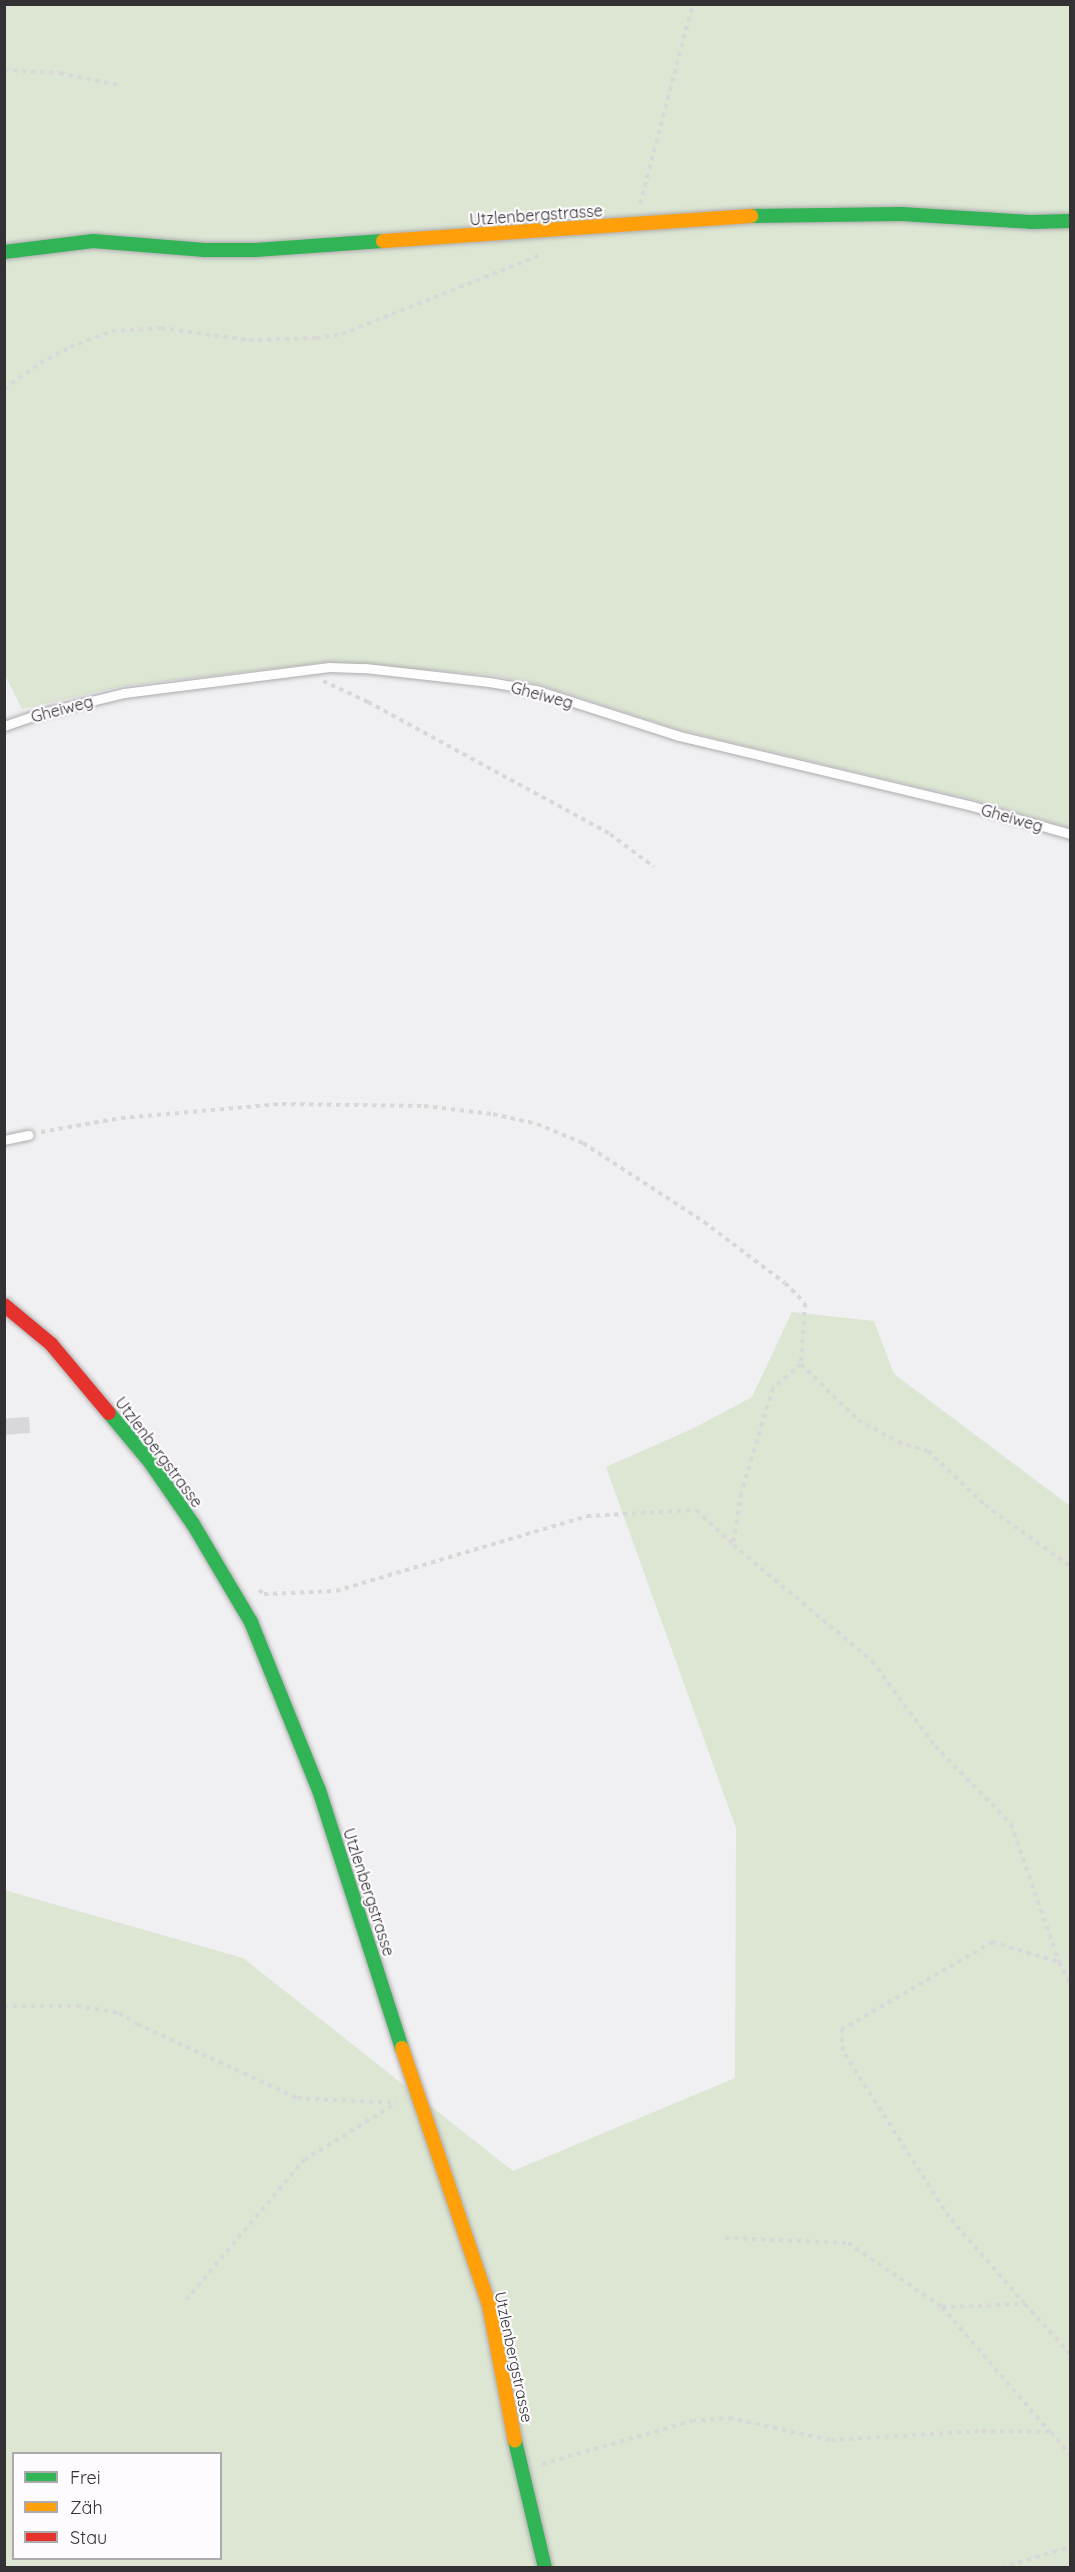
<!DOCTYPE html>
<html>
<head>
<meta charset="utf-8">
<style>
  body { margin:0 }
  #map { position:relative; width:1075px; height:2572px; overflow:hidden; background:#f0eff1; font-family:Quicksand,sans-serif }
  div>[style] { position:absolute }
  .green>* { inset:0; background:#dce6d3 }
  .building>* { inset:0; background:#d8d7d9; transform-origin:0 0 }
  .path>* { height:4px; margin-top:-2px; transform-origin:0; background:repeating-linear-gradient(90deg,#d9d8d9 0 4.5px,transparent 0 9px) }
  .roads { filter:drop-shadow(0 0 2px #adabad) drop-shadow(0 0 2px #adabad) }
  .lane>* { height:9px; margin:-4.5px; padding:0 4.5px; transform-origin:4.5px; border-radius:4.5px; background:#fdfdfd }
  .fast>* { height:14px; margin:-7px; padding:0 7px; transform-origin:7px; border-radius:7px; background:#30b455 }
  .slow>* { height:14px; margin:-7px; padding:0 7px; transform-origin:7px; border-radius:7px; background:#ff9f0a }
  .jam>* { height:14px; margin:-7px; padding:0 7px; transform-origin:7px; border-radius:7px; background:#e5322d }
  span { translate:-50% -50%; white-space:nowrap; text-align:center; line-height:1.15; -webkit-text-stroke:4.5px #fefbff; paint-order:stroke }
  .street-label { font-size:16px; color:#333133 }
  .frame { position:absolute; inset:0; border:6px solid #333133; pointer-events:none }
  .legend { position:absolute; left:12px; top:2452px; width:210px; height:108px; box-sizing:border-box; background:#fefbff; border:2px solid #adaaad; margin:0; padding:8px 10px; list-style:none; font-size:18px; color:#333133 }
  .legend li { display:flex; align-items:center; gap:12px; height:30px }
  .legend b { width:30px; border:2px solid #adaaad }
</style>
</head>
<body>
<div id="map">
  <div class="green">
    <i style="clip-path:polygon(4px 5px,1070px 5px,1070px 828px,974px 800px,680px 730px,538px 684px,491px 675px,329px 662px,123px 686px,22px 709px,4px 673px)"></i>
    <i style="clip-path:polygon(evenodd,792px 1312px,874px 1321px,894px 1374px,1070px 1506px,1070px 2567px,5px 2567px,4px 1890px,243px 1958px,513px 2171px,735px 2078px,736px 1828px,606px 1467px,694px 1428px,752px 1397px,792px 1312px,14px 2454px,220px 2454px,220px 2558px,14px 2558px,14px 2454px)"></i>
  </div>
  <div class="building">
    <i style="left:29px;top:1417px;width:16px;height:25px;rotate:86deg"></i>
  </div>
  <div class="path">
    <i style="left:4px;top:70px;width:56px;rotate:3.1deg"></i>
    <i style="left:60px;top:73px;width:59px;rotate:11.7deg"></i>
    <i style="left:640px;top:204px;width:207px;rotate:-75.2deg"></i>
    <i style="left:4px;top:389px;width:44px;rotate:-35.8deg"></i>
    <i style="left:40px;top:363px;width:34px;rotate:-28deg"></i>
    <i style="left:70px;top:347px;width:45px;rotate:-20.9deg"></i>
    <i style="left:112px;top:331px;width:49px;rotate:-3.5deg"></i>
    <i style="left:161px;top:328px;width:89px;rotate:7.8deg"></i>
    <i style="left:249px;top:340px;width:67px;rotate:-1.7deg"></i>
    <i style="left:316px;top:338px;width:26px;rotate:-9deg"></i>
    <i style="left:342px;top:334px;width:216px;rotate:-21.7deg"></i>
    <i style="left:323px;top:681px;width:50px;rotate:25deg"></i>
    <i style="left:368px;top:702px;width:276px;rotate:28.6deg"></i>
    <i style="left:610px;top:834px;width:55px;rotate:36.9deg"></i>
    <i style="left:41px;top:1132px;width:81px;rotate:-9.9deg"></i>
    <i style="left:121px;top:1118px;width:162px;rotate:-5deg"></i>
    <i style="left:282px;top:1104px;width:142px;rotate:0.8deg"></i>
    <i style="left:424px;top:1106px;width:69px;rotate:6.6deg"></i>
    <i style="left:493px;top:1114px;width:45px;rotate:12.8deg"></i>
    <i style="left:537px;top:1124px;width:50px;rotate:22.4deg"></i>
    <i style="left:583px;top:1143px;width:145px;rotate:33.1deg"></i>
    <i style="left:704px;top:1222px;width:101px;rotate:37deg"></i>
    <i style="left:785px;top:1283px;width:28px;rotate:45deg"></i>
    <i style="left:805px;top:1303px;width:61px;rotate:93.8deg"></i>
    <i style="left:801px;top:1364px;width:80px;rotate:44.5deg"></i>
    <i style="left:858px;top:1420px;width:46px;rotate:28.8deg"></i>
    <i style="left:898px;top:1442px;width:31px;rotate:17deg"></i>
    <i style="left:928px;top:1451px;width:79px;rotate:43.5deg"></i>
    <i style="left:985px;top:1505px;width:105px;rotate:35.7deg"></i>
    <i style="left:801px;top:1364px;width:37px;rotate:139deg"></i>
    <i style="left:773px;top:1388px;width:110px;rotate:106.9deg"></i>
    <i style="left:741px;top:1493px;width:53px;rotate:98.7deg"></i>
    <i style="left:733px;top:1545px;width:181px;rotate:39.8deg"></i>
    <i style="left:872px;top:1661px;width:106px;rotate:53.5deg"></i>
    <i style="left:935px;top:1746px;width:109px;rotate:45.7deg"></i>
    <i style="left:1011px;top:1824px;width:146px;rotate:70.8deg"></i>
    <i style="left:1059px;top:1962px;width:25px;rotate:63deg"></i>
    <i style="left:259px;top:1590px;width:6px;rotate:39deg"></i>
    <i style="left:264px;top:1594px;width:72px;rotate:-2.4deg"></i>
    <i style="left:336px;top:1591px;width:262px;rotate:-16.6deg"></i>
    <i style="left:587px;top:1516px;width:109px;rotate:-3.2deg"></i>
    <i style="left:696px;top:1510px;width:50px;rotate:42.6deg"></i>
    <i style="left:4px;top:2006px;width:73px"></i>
    <i style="left:77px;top:2006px;width:43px;rotate:9.5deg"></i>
    <i style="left:119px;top:2013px;width:21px;rotate:31deg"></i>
    <i style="left:137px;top:2024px;width:176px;rotate:24.8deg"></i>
    <i style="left:297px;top:2098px;width:100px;rotate:2.9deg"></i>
    <i style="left:725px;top:2238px;width:123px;rotate:2.3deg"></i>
    <i style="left:848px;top:2243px;width:114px;rotate:34.2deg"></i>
    <i style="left:942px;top:2307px;width:165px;rotate:49.2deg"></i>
    <i style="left:186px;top:2300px;width:183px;rotate:-49.9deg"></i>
    <i style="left:304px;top:2160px;width:107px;rotate:-31.6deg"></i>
    <i style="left:1025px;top:2304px;width:116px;rotate:-131.1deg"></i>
    <i style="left:949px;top:2217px;width:197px;rotate:-122.6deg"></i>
    <i style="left:843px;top:2051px;width:21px;rotate:-95deg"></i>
    <i style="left:841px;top:2030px;width:175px;rotate:-30.2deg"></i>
    <i style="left:992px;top:1942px;width:70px;rotate:16.6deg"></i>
    <i style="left:942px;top:2307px;width:83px;rotate:-2.1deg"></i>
    <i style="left:1025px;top:2304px;width:67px;rotate:48deg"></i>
    <i style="left:542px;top:2464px;width:156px;rotate:-16deg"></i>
    <i style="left:692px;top:2421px;width:37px;rotate:-5deg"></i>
    <i style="left:729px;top:2418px;width:104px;rotate:12.2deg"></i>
    <i style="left:831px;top:2440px;width:151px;rotate:-3.4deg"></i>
    <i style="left:982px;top:2431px;width:69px;rotate:0.8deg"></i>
    <i style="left:1051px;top:2432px;width:30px;rotate:50deg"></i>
    <i style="left:1001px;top:2568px;width:72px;rotate:-16.9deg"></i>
  </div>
  <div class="roads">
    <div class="lane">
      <i style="left:4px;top:726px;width:36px;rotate:-19deg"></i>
      <i style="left:38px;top:714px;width:89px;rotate:-13.7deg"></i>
      <i style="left:124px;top:693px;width:207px;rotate:-7.2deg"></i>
      <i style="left:329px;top:667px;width:36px;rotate:2deg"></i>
      <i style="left:365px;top:668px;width:125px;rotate:6.4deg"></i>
      <i style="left:489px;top:682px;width:48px;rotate:9.7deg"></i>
      <i style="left:536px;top:690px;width:150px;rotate:17.8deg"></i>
      <i style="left:679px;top:736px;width:301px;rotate:13.4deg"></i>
      <i style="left:972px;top:806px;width:102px;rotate:15.9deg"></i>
      <i style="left:4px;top:1140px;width:25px;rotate:-12deg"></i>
    </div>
    <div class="fast">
      <i style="left:751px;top:216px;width:150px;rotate:-0.8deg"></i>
      <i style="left:901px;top:214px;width:129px;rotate:3.5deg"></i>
      <i style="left:1030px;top:222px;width:40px;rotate:-1.4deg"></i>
      <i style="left:4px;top:252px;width:90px;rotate:-7deg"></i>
      <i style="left:93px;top:241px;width:112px;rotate:4.6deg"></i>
      <i style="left:205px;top:250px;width:50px"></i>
      <i style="left:255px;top:250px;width:128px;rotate:-4deg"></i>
      <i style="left:109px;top:1413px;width:64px;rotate:50.1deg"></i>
      <i style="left:150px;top:1462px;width:75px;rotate:55.3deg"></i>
      <i style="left:193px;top:1524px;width:114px;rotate:59.4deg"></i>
      <i style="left:251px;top:1622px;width:181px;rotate:68deg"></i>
      <i style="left:319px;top:1790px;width:271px;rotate:72.2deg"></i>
      <i style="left:515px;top:2441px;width:130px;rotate:76.7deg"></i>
    </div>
    <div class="slow">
      <i style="left:383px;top:241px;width:369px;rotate:-3.9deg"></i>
      <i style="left:402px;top:2048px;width:271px;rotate:71.3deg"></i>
      <i style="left:489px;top:2305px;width:138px;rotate:79.2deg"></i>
    </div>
    <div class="jam">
      <i style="left:4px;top:1305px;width:61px;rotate:39.7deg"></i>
      <i style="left:51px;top:1344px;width:90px;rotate:50deg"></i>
    </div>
  </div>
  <div class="street-label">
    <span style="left:536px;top:215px;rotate:-4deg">Utzlenbergstrasse</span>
    <span style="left:542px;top:695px;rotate:15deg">Gheiweg</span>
    <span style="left:62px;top:709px;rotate:-15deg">Gheiweg</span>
    <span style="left:1012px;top:818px;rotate:16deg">Gheiweg</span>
    <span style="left:159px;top:1452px;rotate:53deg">Utzlenbergstrasse</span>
    <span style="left:369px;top:1892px;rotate:72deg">Utzlenbergstrasse</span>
    <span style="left:514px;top:2357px;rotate:78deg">Utzlenbergstrasse</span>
  </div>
  <div class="frame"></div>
  <ul class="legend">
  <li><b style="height:8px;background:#30b455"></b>Frei</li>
  <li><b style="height:8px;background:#ff9f0a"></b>Zäh</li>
  <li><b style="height:8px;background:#e5322d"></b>Stau</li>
  </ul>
</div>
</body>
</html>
